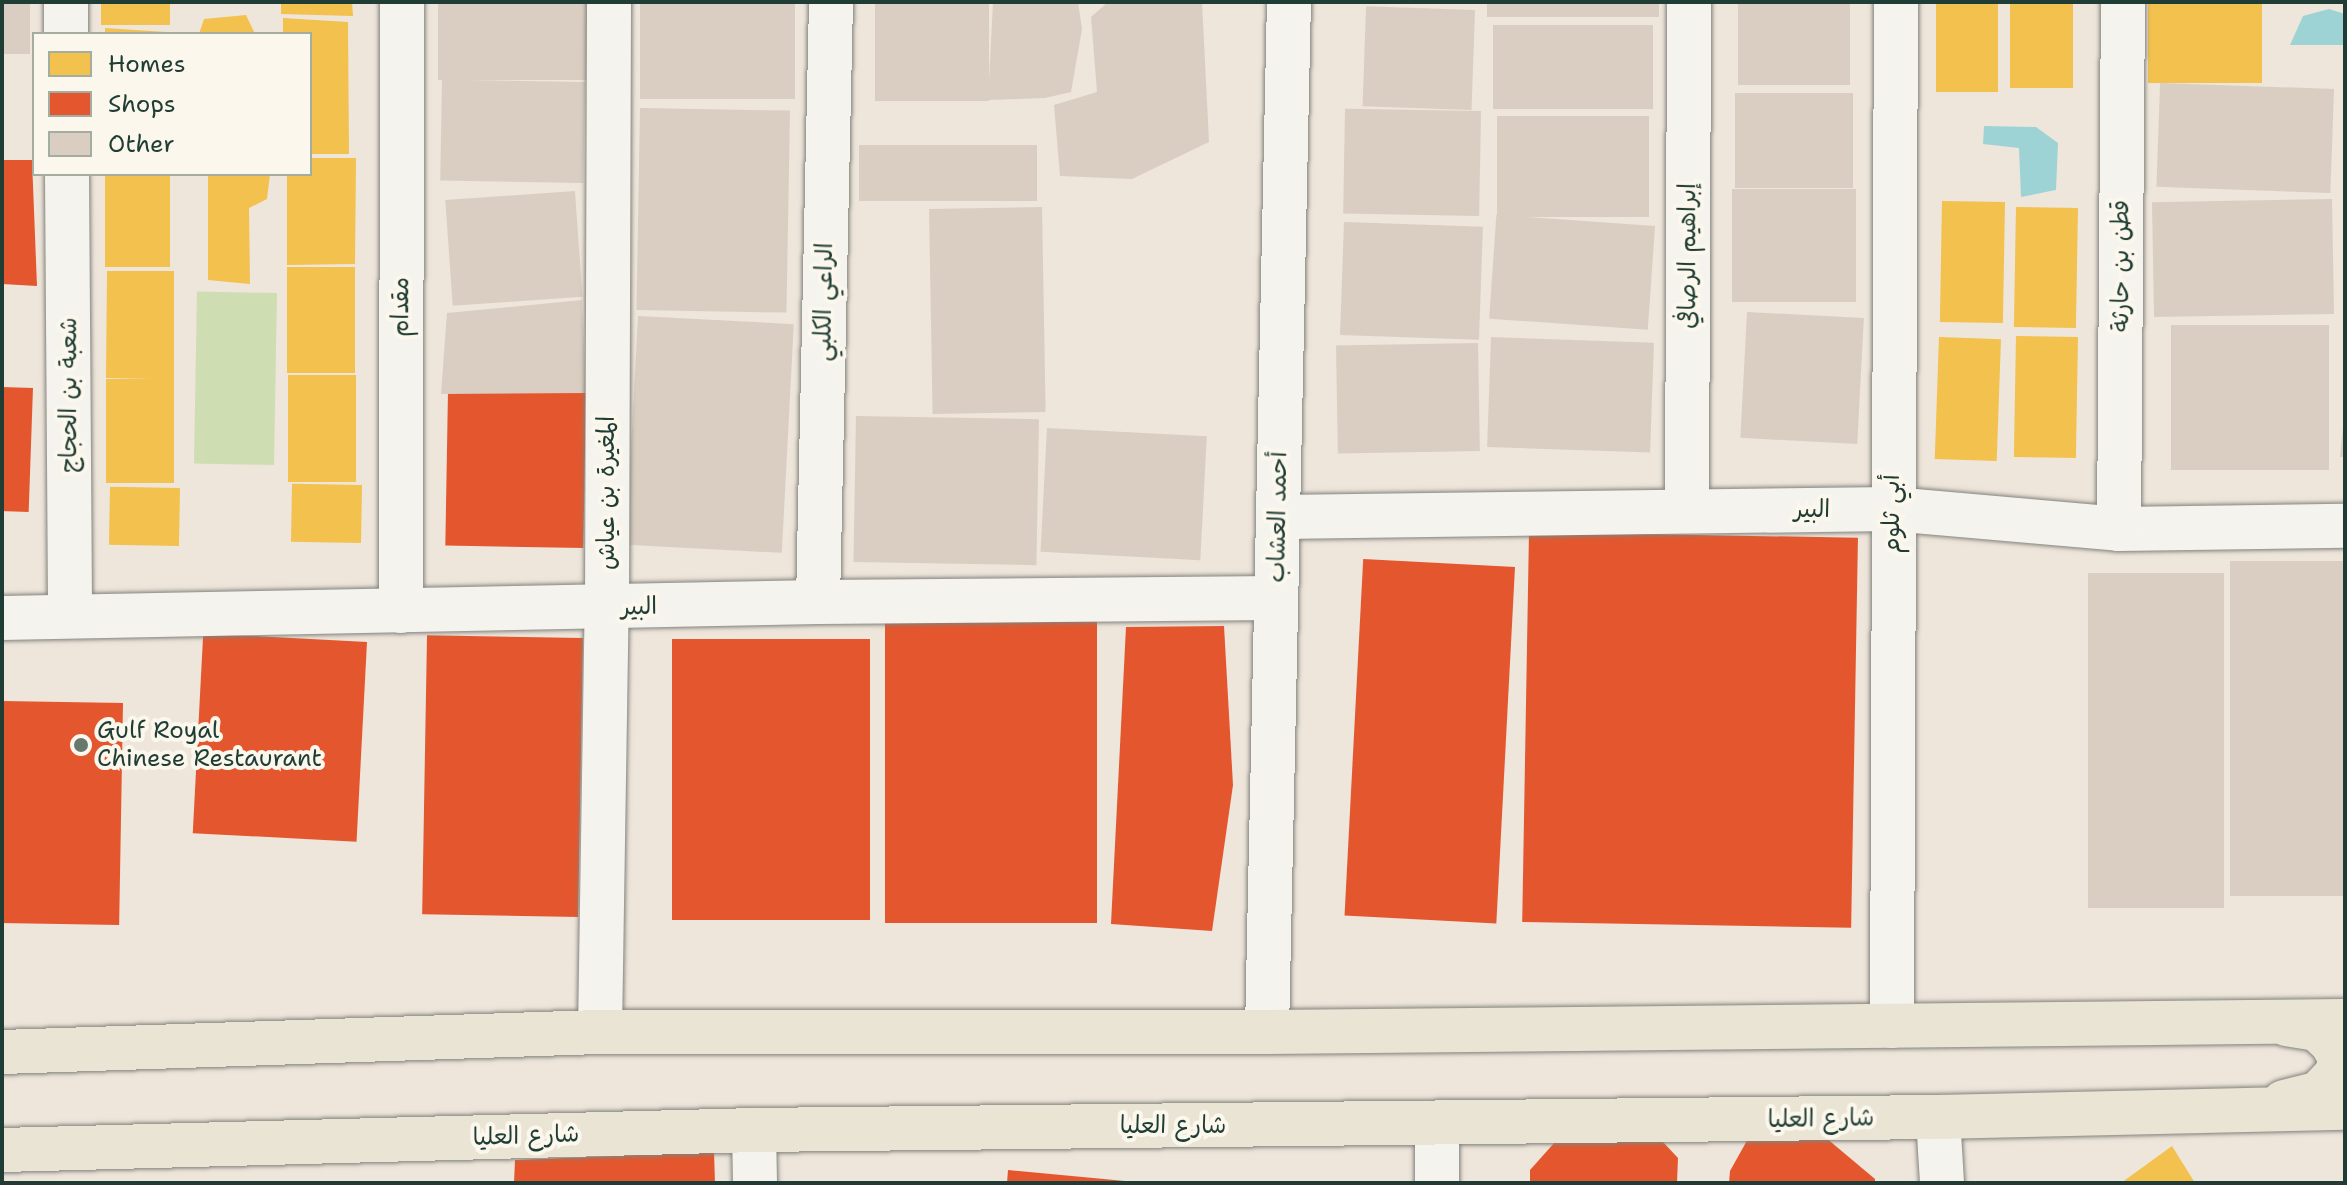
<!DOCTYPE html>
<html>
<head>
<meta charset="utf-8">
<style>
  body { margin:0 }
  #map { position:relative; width:2347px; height:1185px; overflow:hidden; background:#eee5db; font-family:"Shantell Sans","Playpen Sans Arabic",sans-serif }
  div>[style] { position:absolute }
  .green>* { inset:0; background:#cfddb2; transform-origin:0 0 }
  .water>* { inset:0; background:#9dd3d5 }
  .homes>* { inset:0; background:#f2c14e; transform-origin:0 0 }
  .shops>* { inset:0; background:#e4572e; transform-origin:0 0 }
  .building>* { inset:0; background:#dacec2; transform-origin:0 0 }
  .roads { filter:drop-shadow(0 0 2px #82837d) drop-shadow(0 0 2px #82837d) }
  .street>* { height:44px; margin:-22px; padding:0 22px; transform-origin:22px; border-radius:22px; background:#f5f3ee }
  .primary>* { height:44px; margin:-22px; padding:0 22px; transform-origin:22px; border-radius:22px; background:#eae4d5 }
  .dots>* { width:22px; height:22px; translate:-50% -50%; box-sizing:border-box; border:4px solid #fbf7ec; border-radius:50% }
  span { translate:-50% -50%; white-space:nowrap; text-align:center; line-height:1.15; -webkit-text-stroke:8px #fbf7ec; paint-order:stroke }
  .street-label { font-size:24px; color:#1f3d34 }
  .poi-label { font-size:24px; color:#1f3d34 }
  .left { translate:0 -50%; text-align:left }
  .frame { position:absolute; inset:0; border:4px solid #1f3d34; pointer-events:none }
  .legend { position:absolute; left:32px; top:32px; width:280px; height:144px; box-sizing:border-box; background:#fbf7ec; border:2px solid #a3ada2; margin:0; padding:10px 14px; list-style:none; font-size:24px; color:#1f3d34 }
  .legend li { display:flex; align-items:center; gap:16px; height:40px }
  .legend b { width:40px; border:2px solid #a3ada2 }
</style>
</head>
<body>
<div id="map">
  <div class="green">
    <i style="left:277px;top:293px;width:172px;height:80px;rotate:91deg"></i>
  </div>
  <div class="water">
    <i style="clip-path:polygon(2329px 9px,2345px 14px,2345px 45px,2290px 45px,2303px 16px)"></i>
    <i style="clip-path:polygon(1984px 126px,2036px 127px,2058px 143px,2056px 190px,2021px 197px,2019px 148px,1983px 144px)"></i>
  </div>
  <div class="homes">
    <i style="left:101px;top:2px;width:69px;height:23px"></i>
    <i style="clip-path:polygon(281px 2px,352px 2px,353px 16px,281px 14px)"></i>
    <i style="left:1936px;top:2px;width:62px;height:90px"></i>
    <i style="left:2010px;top:2px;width:63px;height:86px"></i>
    <i style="left:2148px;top:2px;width:114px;height:81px"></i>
    <i style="clip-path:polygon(246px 15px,255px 34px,199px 34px,204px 19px)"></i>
    <i style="clip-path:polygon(283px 18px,348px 22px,349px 154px,310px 154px,310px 34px,283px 34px)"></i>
    <i style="clip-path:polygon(105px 28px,166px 32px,166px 34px,105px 34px)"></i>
    <i style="clip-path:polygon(310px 158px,356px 158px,355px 264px,287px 265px,287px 174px,310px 174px)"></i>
    <i style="left:105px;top:174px;width:65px;height:93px"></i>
    <i style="clip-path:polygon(208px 174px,270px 174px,267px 199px,249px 208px,250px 284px,208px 280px)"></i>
    <i style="left:1942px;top:201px;width:63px;height:121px;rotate:1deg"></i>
    <i style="left:2016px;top:207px;width:62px;height:120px;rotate:1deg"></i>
    <i style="left:287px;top:267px;width:68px;height:106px"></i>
    <i style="clip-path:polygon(107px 271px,174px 271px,174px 483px,106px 483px,106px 379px,153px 379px,106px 378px)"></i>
    <i style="left:2016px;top:336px;width:62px;height:121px;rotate:1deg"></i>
    <i style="left:1939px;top:337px;width:62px;height:122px;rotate:2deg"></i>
    <i style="left:288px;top:375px;width:68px;height:107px"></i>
    <i style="left:362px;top:485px;width:58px;height:70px;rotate:91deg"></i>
    <i style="left:180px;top:488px;width:58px;height:70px;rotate:91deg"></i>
    <i style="clip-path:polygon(2172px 1146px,2195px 1183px,2121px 1183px)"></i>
  </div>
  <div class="shops">
    <i style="clip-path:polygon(2px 160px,32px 160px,37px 286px,2px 284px)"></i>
    <i style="left:2px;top:387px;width:31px;height:124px;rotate:2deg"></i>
    <i style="left:586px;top:393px;width:155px;height:138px;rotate:91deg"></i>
    <i style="left:1529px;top:532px;width:329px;height:390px;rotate:1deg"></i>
    <i style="left:1515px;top:567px;width:357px;height:152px;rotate:93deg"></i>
    <i style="left:1097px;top:618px;width:305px;height:212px;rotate:90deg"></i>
    <i style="clip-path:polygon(1224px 626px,1233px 785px,1212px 931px,1111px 924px,1126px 627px)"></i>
    <i style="left:583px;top:638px;width:279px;height:156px;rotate:91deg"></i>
    <i style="left:672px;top:639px;width:198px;height:281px"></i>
    <i style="left:367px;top:642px;width:200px;height:164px;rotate:93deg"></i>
    <i style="left:123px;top:703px;width:222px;height:121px;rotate:91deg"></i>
    <i style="clip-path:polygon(1649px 1127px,1678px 1158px,1677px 1183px,1530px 1183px,1530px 1170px,1564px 1132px)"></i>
    <i style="clip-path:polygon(1819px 1132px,1875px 1179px,1875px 1183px,1729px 1183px,1730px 1171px,1749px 1137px)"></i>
    <i style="clip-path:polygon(714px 1152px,715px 1183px,514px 1183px,515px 1160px)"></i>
    <i style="clip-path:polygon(1008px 1170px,1125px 1181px,1125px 1183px,1007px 1183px)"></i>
  </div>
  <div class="building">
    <i style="left:2px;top:2px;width:28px;height:52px"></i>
    <i style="left:438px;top:2px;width:154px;height:78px"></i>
    <i style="left:640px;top:2px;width:155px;height:97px"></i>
    <i style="left:875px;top:2px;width:114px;height:99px"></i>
    <i style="clip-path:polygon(993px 2px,1078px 2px,1082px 29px,1071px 92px,1045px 98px,988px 100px)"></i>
    <i style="clip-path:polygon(1108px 2px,1202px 2px,1209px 142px,1132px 179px,1060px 176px,1054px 105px,1097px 92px,1091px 17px)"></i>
    <i style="left:1487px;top:2px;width:172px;height:15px"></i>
    <i style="left:1738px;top:2px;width:112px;height:83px"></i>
    <i style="left:1475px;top:10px;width:100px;height:109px;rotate:92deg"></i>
    <i style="left:1493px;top:25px;width:160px;height:84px"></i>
    <i style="left:585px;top:82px;width:101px;height:143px;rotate:91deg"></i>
    <i style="left:2334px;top:89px;width:104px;height:174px;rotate:92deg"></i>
    <i style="left:1735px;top:93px;width:118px;height:95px"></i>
    <i style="left:640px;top:108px;width:150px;height:202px;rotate:1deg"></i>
    <i style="left:1481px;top:111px;width:105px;height:136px;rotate:91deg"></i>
    <i style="left:1497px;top:116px;width:152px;height:101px"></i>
    <i style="left:1037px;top:145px;width:56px;height:178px;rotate:90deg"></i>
    <i style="left:1856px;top:189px;width:113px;height:124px;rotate:90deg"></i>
    <i style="left:575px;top:191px;width:106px;height:130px;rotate:86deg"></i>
    <i style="left:2332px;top:199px;width:115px;height:180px;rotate:89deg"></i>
    <i style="left:1042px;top:207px;width:205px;height:113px;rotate:89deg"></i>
    <i style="left:1344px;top:222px;width:139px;height:113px;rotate:2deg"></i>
    <i style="left:1655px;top:226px;width:104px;height:159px;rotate:94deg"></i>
    <i style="clip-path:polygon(582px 300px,586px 393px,441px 394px,447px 313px)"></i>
    <i style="left:1747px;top:312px;width:117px;height:126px;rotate:3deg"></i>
    <i style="left:638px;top:316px;width:156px;height:229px;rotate:3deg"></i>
    <i style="left:2171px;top:325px;width:158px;height:145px"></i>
    <i style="left:1491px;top:337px;width:163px;height:110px;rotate:2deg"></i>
    <i style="left:1478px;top:343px;width:108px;height:142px;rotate:89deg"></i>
    <i style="left:856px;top:416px;width:183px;height:146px;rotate:1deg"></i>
    <i style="clip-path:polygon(2343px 427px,2345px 427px,2345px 457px,2340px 457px)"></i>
    <i style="left:1047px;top:428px;width:160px;height:124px;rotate:3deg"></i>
    <i style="left:2345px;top:561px;width:335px;height:115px;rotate:90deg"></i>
    <i style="left:2224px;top:573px;width:335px;height:136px;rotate:90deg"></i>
  </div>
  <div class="roads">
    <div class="street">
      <i style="left:66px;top:2px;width:32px;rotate:90deg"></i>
      <i style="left:67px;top:174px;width:442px;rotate:89.6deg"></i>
      <i style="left:1687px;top:511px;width:509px;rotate:-89.77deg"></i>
      <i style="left:1279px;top:517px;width:613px;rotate:-0.75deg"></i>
      <i style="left:1892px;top:509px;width:228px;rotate:5deg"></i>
      <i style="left:2119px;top:529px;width:226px;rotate:-0.8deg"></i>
      <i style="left:2119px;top:529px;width:527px;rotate:-89.57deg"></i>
      <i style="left:818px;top:602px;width:600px;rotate:-88.76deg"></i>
      <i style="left:401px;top:611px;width:609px;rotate:-89.91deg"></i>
      <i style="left:2px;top:618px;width:816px;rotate:-1.12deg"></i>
      <i style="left:818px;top:602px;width:458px;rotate:-0.5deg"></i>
      <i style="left:1892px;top:1026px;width:1024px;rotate:-89.78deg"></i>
      <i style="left:600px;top:1032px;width:424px;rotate:-89.1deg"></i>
      <i style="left:607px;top:608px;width:606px;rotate:-89.81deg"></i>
      <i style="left:1267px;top:1032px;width:1030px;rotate:-88.78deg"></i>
      <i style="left:1938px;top:1117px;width:66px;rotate:86.5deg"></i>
      <i style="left:1437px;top:1124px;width:59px;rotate:90deg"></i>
      <i style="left:754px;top:1130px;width:53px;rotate:88.9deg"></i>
    </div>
    <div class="primary">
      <i style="left:2px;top:1052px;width:598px;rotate:-1.92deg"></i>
      <i style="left:600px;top:1032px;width:667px"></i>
      <i style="left:1267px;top:1032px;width:1078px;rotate:-0.58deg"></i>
      <i style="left:2284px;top:1102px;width:36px;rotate:-14deg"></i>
      <i style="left:2319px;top:1093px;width:25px;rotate:-47deg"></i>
      <i style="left:2336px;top:1075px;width:16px;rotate:-72deg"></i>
      <i style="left:2341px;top:1060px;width:19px;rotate:-118deg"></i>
      <i style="left:2332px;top:1043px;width:21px;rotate:-137deg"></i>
      <i style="left:2317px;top:1029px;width:30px;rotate:-171deg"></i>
      <i style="left:2px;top:1150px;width:752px;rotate:-1.52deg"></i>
      <i style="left:754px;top:1130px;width:1184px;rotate:-0.63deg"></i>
      <i style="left:1938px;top:1117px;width:407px;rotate:-1.3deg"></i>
    </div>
  </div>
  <div class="dots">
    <i style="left:81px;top:745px;background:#67786e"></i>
  </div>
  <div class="street-label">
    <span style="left:1688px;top:256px;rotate:-90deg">إبراهيم الرصافي</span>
    <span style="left:2121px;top:266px;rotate:-90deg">قطن بن حارثة</span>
    <span style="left:824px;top:302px;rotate:-89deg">الراعي الكلبي</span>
    <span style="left:401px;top:307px;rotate:-90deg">مقدام</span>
    <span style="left:69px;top:395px;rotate:-90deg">شعبة بن الحجاج</span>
    <span style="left:607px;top:493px;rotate:-90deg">المغيرة بن عياش</span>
    <span style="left:1812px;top:510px">البير</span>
    <span style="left:1892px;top:514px;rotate:-90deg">أبي ثلوم</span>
    <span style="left:1278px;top:517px;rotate:-89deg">أحمد العشاب</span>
    <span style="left:639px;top:607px;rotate:-2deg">البير</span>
    <span style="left:1821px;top:1119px;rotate:-1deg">شارع العليا</span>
    <span style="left:1173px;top:1126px">شارع العليا</span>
    <span style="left:526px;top:1136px;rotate:-2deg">شارع العليا</span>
  </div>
  <div class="poi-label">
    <span class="left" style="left:97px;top:745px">Gulf Royal<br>Chinese Restaurant</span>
  </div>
  <div class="frame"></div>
  <ul class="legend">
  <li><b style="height:22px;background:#f2c14e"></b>Homes</li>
  <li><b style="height:22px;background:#e4572e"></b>Shops</li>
  <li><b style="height:22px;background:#dacec2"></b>Other</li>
  </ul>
</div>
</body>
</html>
